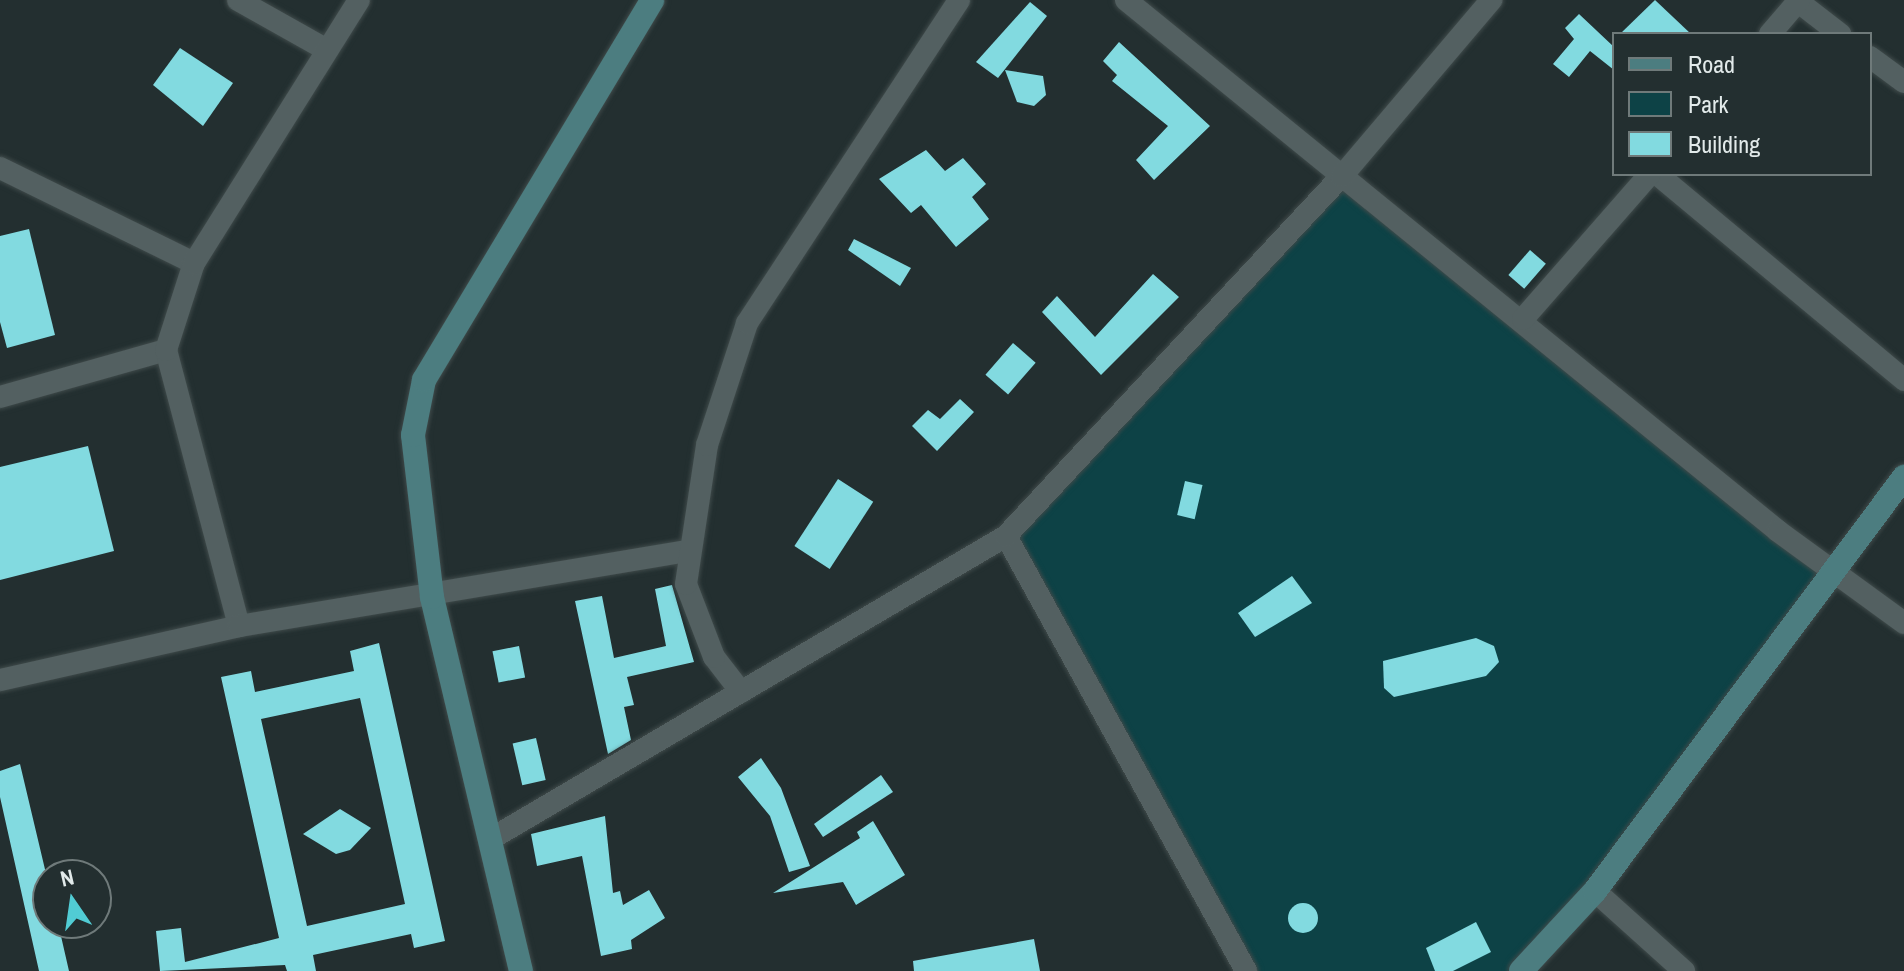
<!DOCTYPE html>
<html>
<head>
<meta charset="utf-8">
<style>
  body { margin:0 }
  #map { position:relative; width:1904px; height:971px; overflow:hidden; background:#232f30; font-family:"Archivo Narrow",sans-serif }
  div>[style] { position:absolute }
  .green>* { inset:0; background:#0d4246 }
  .building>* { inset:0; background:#82dae0; transform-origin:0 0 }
  .round { border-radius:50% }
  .roads { filter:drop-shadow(0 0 2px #3f4a4a) drop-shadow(0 0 2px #3f4a4a) }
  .street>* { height:22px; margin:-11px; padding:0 11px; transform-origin:11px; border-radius:11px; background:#536061 }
  .secondary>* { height:24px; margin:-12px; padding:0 12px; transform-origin:12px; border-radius:12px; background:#4c7d80 }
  span { translate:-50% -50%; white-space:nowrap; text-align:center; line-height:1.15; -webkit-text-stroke:8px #232f30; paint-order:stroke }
  .legend { position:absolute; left:1612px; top:32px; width:260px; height:144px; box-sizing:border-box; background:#232f30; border:2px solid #6f7a7a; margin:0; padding:10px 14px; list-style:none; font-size:24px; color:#e2eaea }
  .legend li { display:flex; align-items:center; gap:16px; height:40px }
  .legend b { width:40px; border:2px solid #6f7a7a }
  .north { position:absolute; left:32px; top:859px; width:80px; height:80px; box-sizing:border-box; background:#232f30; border:2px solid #6f7a7a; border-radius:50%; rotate:347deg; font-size:22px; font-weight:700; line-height:32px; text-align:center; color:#e2eaea }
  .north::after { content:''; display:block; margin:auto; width:28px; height:36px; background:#51ccd4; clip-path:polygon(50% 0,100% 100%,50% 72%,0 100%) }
</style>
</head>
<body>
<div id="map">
  <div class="green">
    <i style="clip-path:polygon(1346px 178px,1837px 569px,1520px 971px,1244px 971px,1009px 539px)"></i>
  </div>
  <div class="building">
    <i style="clip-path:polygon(1655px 0,1691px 34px,1620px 34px)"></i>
    <i style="clip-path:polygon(1030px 2px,1047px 16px,998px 78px,976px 62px)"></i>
    <i style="clip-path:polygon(1579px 14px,1614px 47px,1614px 70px,1590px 51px,1569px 77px,1553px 64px,1574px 39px,1565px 28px)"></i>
    <i style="clip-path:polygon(1119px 42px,1210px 126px,1154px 180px,1136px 160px,1168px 126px,1112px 81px,1117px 75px,1103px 61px)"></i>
    <i style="clip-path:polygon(180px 48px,233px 83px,203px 126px,153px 85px)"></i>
    <i style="clip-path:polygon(1005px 70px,1043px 76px,1046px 95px,1034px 106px,1017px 102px)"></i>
    <i style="clip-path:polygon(926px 150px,945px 171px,963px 158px,986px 184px,972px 197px,989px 219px,956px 247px,921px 205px,911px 213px,879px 179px)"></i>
    <i style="clip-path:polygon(29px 229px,55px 335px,7px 348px,0 322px,0 236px)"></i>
    <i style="clip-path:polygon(854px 239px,911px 268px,900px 286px,848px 250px)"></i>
    <i style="left:1530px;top:250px;width:21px;height:33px;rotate:41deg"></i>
    <i style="clip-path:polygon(1153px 274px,1179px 297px,1101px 375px,1042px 312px,1057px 296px,1095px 337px)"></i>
    <i style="left:1013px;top:343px;width:30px;height:42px;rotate:41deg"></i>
    <i style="clip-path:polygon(960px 399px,974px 412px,937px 451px,912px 426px,928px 410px,940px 419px)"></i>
    <i style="clip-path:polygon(88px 446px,114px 551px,0 580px,0 467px)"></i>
    <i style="left:838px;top:479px;width:42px;height:80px;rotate:33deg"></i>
    <i style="left:1185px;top:481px;width:18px;height:35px;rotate:13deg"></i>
    <i style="clip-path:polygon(1292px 576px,1312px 603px,1255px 637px,1238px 613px)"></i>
    <i style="clip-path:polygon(672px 585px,694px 662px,627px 677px,634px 705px,624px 707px,631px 740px,608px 754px,575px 601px,602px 596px,614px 658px,666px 646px,655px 589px)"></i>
    <i style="clip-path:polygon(1476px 638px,1494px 646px,1499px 662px,1486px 676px,1394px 697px,1384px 688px,1383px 661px)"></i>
    <i style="clip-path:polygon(evenodd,379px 643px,445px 941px,414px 948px,411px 934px,313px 955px,316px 971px,287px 971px,285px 965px,160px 971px,156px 931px,181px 928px,185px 962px,279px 938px,221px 677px,251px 671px,255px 692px,354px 671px,350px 651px,379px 643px,360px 698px,405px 904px,307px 926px,261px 719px,360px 698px)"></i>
    <i style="left:519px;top:646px;width:32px;height:27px;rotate:79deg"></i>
    <i style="left:536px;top:738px;width:43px;height:24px;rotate:77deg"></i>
    <i style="clip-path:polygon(761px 758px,781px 788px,810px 866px,789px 872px,770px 816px,738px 777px)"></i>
    <i style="clip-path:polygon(20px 764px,48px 882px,48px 923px,58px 923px,69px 971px,39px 971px,0 797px,0 771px)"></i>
    <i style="clip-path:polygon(881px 775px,893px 792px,823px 837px,814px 824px)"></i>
    <i style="clip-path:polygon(340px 809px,371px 828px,350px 850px,336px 854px,303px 834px)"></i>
    <i style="clip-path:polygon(605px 816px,613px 893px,620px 891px,623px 905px,649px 890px,665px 918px,631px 940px,632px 949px,601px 956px,582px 856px,537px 866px,531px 834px)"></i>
    <i style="clip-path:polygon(873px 821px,905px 875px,856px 905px,843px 882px,773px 893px,860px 838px,857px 832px)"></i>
    <i class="round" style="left:1288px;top:903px;width:30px;height:30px"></i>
    <i style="clip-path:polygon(1476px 922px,1491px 952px,1453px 971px,1435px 971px,1426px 948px)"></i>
    <i style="clip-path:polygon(1034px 939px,1040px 971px,914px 971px,913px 961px)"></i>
  </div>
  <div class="roads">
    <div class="street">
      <i style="left:238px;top:0;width:102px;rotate:29.3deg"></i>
      <i style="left:1126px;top:0;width:841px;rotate:39.16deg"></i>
      <i style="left:1778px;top:531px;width:156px;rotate:36.1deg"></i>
      <i style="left:1796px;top:0;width:56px;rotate:37.7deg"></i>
      <i style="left:1770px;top:34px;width:45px;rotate:-49.5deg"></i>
      <i style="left:1870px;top:57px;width:42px;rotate:36.3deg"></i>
      <i style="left:0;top:168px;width:216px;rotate:26.1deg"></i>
      <i style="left:1657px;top:174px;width:322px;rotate:39.8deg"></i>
      <i style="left:1523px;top:319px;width:193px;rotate:-48.8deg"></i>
      <i style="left:0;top:397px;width:173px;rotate:-15.8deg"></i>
      <i style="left:1006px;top:536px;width:497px;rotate:61.1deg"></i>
      <i style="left:239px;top:626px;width:285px;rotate:-104.8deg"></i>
      <i style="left:166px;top:350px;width:91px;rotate:-72.2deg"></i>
      <i style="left:194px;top:263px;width:310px;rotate:-57.9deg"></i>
      <i style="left:0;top:680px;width:245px;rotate:-12.7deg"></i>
      <i style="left:239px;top:626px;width:456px;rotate:-9.5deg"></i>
      <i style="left:741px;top:692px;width:44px;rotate:-127.6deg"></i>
      <i style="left:714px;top:657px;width:78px;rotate:-111deg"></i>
      <i style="left:686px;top:584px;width:141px;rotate:-81.4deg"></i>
      <i style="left:707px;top:445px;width:128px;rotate:-71.8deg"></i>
      <i style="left:747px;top:323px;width:386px;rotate:-56.7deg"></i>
      <i style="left:494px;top:837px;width:594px;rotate:-30.45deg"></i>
      <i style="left:1006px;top:536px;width:492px;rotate:-47deg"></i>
      <i style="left:1342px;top:176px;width:231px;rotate:-49.7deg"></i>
      <i style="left:1595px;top:891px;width:120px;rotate:42deg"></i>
    </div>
    <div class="secondary">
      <i style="left:521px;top:971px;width:384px;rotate:-103.4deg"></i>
      <i style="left:432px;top:597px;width:163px;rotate:-96.7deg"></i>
      <i style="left:413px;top:435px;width:56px;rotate:-78.7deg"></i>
      <i style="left:424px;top:380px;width:443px;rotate:-59deg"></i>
      <i style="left:1521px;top:971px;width:109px;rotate:-47.2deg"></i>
      <i style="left:1595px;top:891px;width:517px;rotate:-53.26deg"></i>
    </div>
  </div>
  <ul class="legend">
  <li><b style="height:10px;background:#4c7d80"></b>Road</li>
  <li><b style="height:22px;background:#0d4246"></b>Park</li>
  <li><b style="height:22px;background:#82dae0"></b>Building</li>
  </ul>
  <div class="north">N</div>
</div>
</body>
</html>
